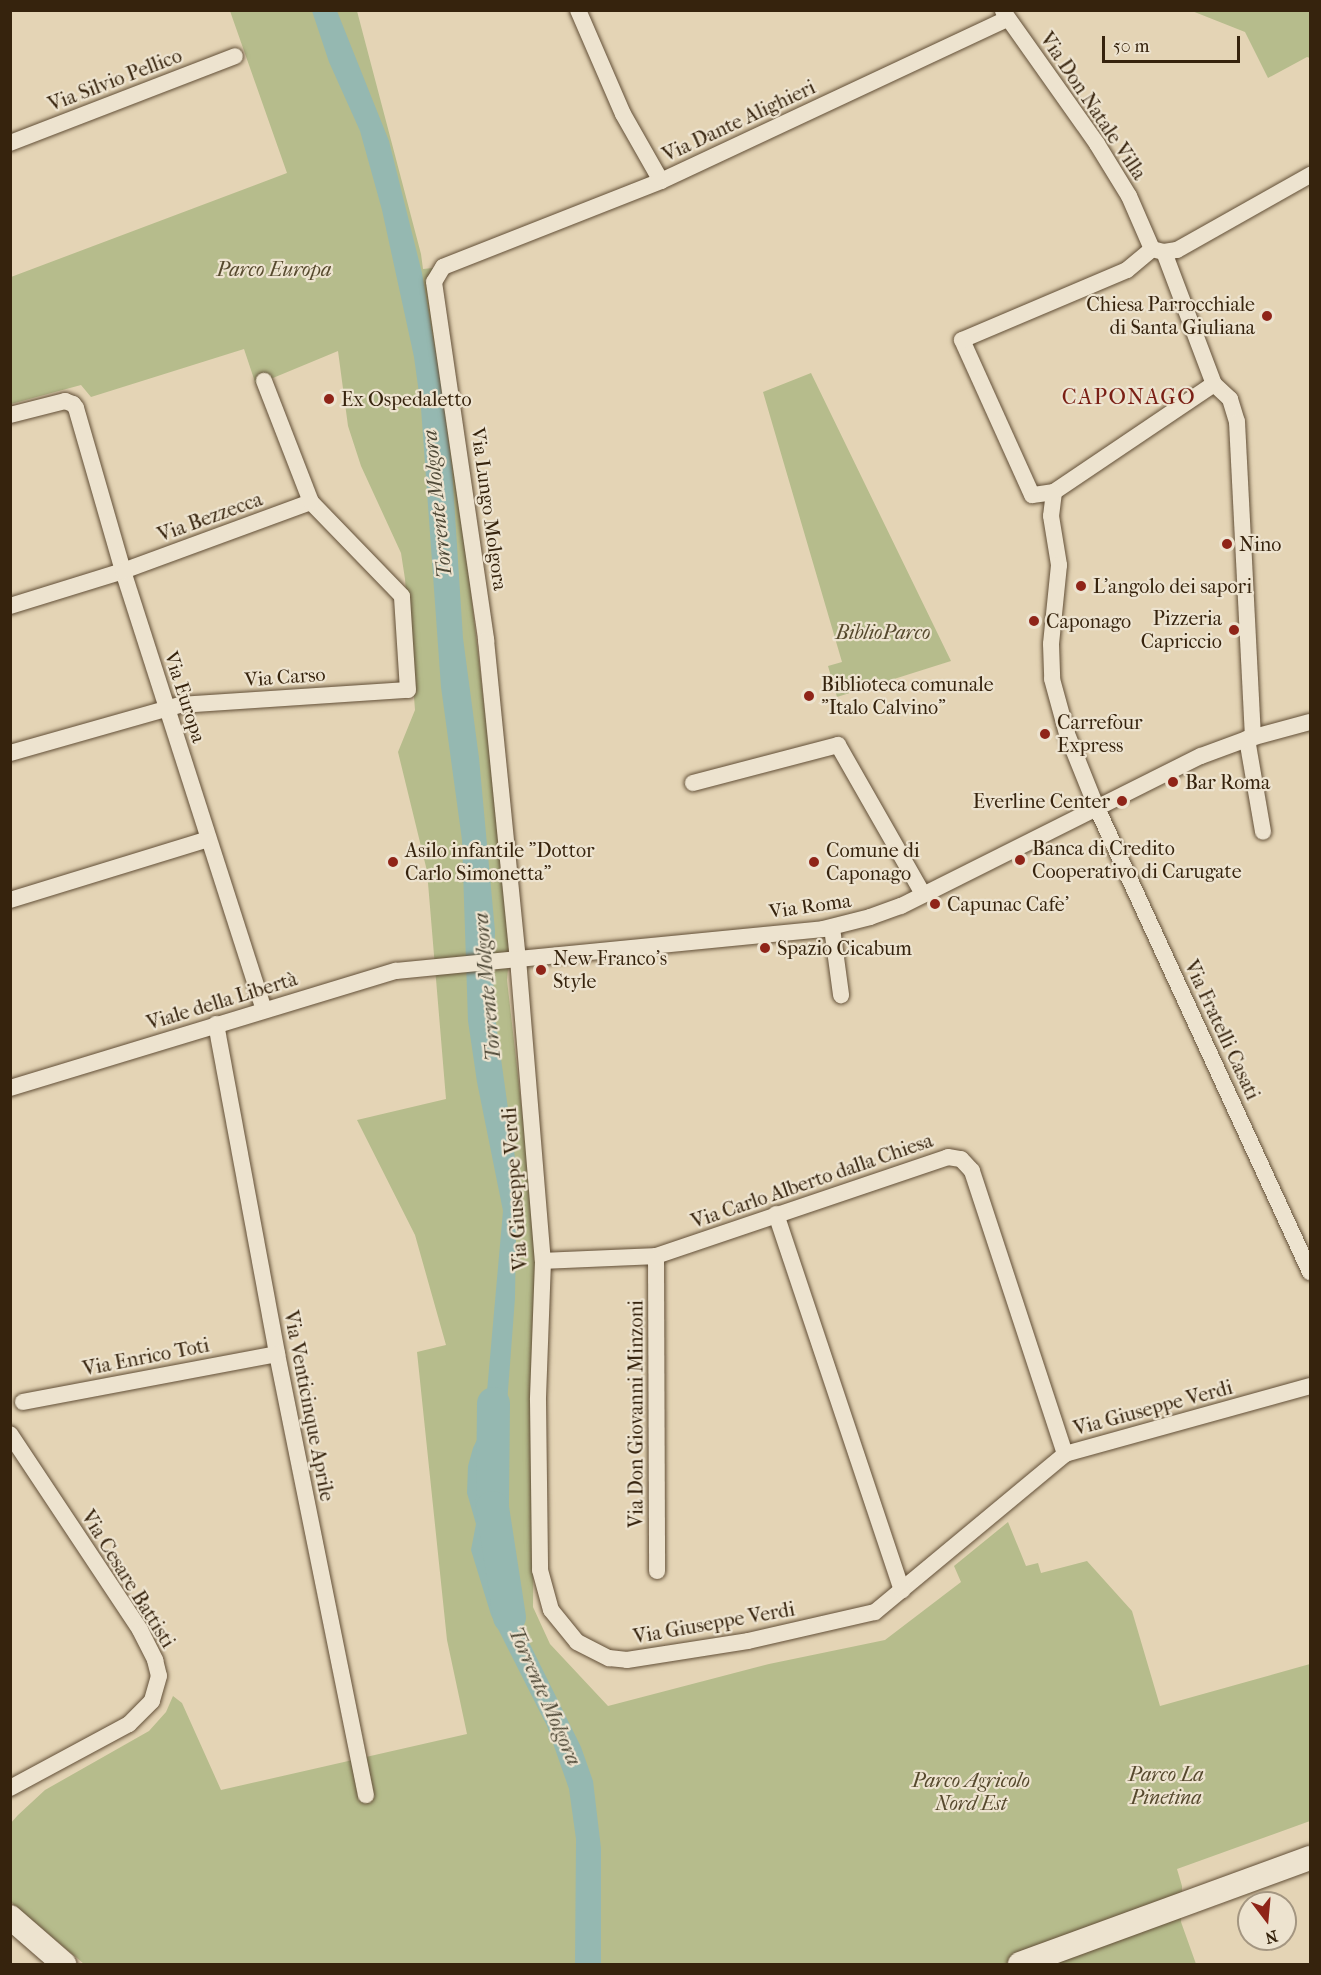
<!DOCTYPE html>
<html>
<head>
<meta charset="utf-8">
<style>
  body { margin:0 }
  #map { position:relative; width:1321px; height:1975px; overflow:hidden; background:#e4d4b5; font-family:"IM FELL French Canon",serif }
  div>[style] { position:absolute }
  .green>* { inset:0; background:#b6bc8c }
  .water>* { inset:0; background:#95b8b1 }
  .river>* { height:33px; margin:-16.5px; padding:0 16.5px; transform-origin:16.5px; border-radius:16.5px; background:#95b8b1 }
  .roads { filter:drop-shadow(0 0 2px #624f37) drop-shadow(0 0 2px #624f37) }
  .street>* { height:16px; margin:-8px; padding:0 8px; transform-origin:8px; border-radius:8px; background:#ede3cf }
  .secondary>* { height:24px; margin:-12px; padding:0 12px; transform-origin:12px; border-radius:12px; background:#ede3cf }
  .dots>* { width:16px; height:16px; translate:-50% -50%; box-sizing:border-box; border:3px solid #ede3cf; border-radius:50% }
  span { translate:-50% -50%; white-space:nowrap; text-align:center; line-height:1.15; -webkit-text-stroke:4.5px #ede3cf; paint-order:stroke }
  .street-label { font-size:20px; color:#36230d }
  .park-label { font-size:20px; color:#56492d; font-style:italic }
  .poi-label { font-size:20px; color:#36230d }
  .right { translate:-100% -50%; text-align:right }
  .left { translate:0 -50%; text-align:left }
  .water-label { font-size:21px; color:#4e4836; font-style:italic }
  .quarter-label { font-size:22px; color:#7a1f14; letter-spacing:1.5px }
  .frame { position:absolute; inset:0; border:12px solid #36230d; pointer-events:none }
  .north { position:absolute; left:1237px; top:1891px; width:60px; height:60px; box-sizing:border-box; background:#ede3cf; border:2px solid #a49681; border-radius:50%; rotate:164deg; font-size:16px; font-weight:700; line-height:24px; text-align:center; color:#36230d }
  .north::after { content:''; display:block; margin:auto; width:21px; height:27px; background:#8f2418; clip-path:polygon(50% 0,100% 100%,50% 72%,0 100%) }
  .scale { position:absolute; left:1102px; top:36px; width:138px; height:27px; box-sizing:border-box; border:3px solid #36230d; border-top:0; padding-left:8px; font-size:18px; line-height:21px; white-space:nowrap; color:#36230d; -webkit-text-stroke:4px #ede3cf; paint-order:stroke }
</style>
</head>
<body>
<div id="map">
  <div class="green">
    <i style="clip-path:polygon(230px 11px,357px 11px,421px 254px,423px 269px,433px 268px,511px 935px,507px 980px,537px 1242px,533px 1607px,550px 1644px,608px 1706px,769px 1664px,885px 1640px,961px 1582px,954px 1566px,1008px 1522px,1026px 1566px,1038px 1563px,1041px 1573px,1087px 1561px,1132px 1611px,1160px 1706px,1310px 1664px,1310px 1821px,1177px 1869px,1182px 1886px,1181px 1922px,1196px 1964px,84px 1964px,11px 1902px,10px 1824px,18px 1815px,45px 1790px,149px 1731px,166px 1712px,173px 1696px,182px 1703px,221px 1790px,467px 1734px,447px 1640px,417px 1352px,446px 1345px,415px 1235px,357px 1120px,446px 1099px,427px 871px,398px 752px,415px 710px,405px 579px,401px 553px,361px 466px,348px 426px,338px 351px,256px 385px,244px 349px,91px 397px,81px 385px,11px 404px,11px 277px,287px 173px)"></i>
    <i style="clip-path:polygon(1192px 11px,1310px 11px,1310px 58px,1307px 57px,1268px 78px,1245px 32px)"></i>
    <i style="clip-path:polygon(811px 373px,951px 661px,837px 697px,828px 666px,842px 662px,763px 392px)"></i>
  </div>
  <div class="water">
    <i style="clip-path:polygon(312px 11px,337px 11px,389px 141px,422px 273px,440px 379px,452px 468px,463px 638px,479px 758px,495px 931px,493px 1002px,517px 1172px,515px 1298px,506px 1417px,492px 1446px,494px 1487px,487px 1535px,514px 1612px,581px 1747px,593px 1781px,601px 1848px,601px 1964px,575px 1964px,576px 1839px,569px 1789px,547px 1726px,491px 1615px,471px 1550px,476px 1524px,467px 1493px,468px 1466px,473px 1448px,484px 1425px,503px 1211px,477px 1082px,468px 1021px,462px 840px,441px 687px,421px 408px,414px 357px,382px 210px,360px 131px,329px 62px)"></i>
  </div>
  <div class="river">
    <i style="left:493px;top:1403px;width:104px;rotate:90.6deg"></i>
    <i style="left:492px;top:1507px;width:111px;rotate:81.2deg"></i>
  </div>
  <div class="roads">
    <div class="street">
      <i style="left:578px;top:10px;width:113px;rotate:66.6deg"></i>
      <i style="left:623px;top:114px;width:77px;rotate:60.4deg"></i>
      <i style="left:661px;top:181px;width:382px;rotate:-25.1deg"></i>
      <i style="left:1003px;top:11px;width:163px;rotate:54.7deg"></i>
      <i style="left:1097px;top:144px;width:61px;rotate:58.4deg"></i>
      <i style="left:1129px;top:196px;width:58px;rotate:66.5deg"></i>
      <i style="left:1152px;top:249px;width:12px;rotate:14deg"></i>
      <i style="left:1164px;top:252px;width:13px;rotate:-9deg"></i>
      <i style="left:1177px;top:250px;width:153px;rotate:-29.4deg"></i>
      <i style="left:10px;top:143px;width:241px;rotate:-21.1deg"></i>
      <i style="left:661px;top:181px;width:234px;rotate:158.5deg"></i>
      <i style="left:443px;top:267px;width:17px;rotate:121deg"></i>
      <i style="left:434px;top:282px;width:362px;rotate:81.7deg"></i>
      <i style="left:486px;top:640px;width:321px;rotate:84.3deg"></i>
      <i style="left:518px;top:959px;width:303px;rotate:85.3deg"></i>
      <i style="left:543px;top:1261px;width:139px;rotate:92.1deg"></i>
      <i style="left:538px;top:1400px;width:170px;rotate:89.3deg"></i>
      <i style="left:540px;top:1570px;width:41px;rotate:74.6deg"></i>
      <i style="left:551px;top:1610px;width:41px;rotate:50.9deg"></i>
      <i style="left:577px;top:1642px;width:36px;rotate:27deg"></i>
      <i style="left:609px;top:1658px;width:18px;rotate:6deg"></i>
      <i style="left:627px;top:1660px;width:122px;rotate:-8.9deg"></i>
      <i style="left:748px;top:1641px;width:130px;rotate:-12.9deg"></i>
      <i style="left:875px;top:1612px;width:247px;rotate:-39.7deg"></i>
      <i style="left:1065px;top:1454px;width:254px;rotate:-15.5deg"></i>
      <i style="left:1164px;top:252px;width:141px;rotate:69.3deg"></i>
      <i style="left:1214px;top:384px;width:22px;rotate:43deg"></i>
      <i style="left:1230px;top:399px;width:24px;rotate:73deg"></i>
      <i style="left:1237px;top:422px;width:316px;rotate:87.1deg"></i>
      <i style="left:1214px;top:384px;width:193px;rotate:146deg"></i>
      <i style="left:1054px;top:492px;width:24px;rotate:97deg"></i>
      <i style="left:1051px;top:516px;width:50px;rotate:80.7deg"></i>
      <i style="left:1059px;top:565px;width:79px;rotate:95.8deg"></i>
      <i style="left:1051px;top:644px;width:35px;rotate:88deg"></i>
      <i style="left:1052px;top:679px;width:57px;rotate:74.7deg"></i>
      <i style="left:1067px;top:734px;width:78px;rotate:68.1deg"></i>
      <i style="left:1096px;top:806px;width:513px;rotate:65.33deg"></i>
      <i style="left:10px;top:415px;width:57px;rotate:-14.3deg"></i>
      <i style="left:65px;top:401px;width:9px;rotate:21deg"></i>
      <i style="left:73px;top:404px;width:5px;rotate:53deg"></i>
      <i style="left:76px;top:408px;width:170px;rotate:73.9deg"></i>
      <i style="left:123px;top:571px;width:461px;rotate:72.2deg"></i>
      <i style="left:1054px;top:492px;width:22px;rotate:172deg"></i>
      <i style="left:1032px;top:495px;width:170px;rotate:-114.3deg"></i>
      <i style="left:962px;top:340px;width:179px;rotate:-23deg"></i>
      <i style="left:1127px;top:270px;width:33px;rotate:-40deg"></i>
      <i style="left:10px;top:606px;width:118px;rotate:-17.2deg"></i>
      <i style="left:123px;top:571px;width:200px;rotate:-20.2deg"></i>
      <i style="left:1247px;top:739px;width:94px;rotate:80.2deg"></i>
      <i style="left:10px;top:753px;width:177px;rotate:-15.8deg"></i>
      <i style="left:180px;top:705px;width:228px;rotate:-3.8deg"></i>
      <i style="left:408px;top:690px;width:94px;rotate:-93.7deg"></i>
      <i style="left:402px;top:596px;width:131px;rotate:-134.1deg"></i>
      <i style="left:311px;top:502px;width:130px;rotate:-111.2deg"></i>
      <i style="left:693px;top:783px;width:150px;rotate:-14.7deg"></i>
      <i style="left:838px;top:745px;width:172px;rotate:60.3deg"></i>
      <i style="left:10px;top:900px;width:207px;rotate:-17.1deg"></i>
      <i style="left:832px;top:928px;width:68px;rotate:82.3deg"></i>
      <i style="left:216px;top:1024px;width:336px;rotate:79.5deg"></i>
      <i style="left:277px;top:1354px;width:450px;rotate:78.6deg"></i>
      <i style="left:10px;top:1088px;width:403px;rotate:-16.9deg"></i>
      <i style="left:396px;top:971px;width:429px;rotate:-5.6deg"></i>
      <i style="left:823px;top:929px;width:49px;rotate:-14.3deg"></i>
      <i style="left:870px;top:917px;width:33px;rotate:-20deg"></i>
      <i style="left:901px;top:906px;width:335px;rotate:-26.6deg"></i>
      <i style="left:1201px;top:756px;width:49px;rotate:-20.3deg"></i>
      <i style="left:1247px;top:739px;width:65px;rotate:-15.1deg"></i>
      <i style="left:776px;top:1214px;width:397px;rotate:71.5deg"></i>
      <i style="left:656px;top:1256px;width:315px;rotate:89.8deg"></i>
      <i style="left:543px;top:1261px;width:113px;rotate:-2.5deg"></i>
      <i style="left:656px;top:1256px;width:308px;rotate:-18.7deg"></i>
      <i style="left:948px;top:1157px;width:13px;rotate:9deg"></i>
      <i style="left:961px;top:1159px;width:16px;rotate:47deg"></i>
      <i style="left:972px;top:1171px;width:298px;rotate:71.8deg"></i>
      <i style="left:23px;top:1402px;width:258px;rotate:-10.7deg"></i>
      <i style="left:10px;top:1434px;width:235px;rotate:56.4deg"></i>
      <i style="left:140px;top:1630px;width:34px;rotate:63deg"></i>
      <i style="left:155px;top:1660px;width:16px;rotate:76deg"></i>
      <i style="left:159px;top:1676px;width:26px;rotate:106deg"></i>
      <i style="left:152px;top:1701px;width:33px;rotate:135deg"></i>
      <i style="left:129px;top:1724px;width:135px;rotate:151.7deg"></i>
    </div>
    <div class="secondary">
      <i style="left:10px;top:1917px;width:72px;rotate:41deg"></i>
      <i style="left:1020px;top:1964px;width:309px;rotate:-20.1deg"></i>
    </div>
  </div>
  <div class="dots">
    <i style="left:1267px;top:316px;background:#8f2418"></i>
    <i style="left:329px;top:399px;background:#8f2418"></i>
    <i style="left:1227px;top:544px;background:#8f2418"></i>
    <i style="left:1081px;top:586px;background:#8f2418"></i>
    <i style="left:1034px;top:621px;background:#8f2418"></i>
    <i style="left:1234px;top:630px;background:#8f2418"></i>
    <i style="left:809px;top:696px;background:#8f2418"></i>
    <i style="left:1045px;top:734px;background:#8f2418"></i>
    <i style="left:1173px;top:782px;background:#8f2418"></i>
    <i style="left:1122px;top:801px;background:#8f2418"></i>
    <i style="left:1020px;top:860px;background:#8f2418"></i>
    <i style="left:393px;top:862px;background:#8f2418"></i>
    <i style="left:814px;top:862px;background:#8f2418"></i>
    <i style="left:935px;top:904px;background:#8f2418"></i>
    <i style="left:765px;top:948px;background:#8f2418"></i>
    <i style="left:541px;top:970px;background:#8f2418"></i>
  </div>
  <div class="street-label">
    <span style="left:115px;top:80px;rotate:-21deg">Via Silvio Pellico</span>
    <span style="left:1093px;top:106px;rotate:56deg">Via Don Natale Villa</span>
    <span style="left:739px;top:121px;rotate:-25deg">Via Dante Alighieri</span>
    <span style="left:489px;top:509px;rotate:82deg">Via Lungo Molgora</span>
    <span style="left:210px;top:517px;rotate:-20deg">Via Bezzecca</span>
    <span style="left:285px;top:677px;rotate:-4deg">Via Carso</span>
    <span style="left:185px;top:697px;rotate:72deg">Via Europa</span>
    <span style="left:810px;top:906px;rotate:-8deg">Via Roma</span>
    <span style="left:222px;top:1001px;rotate:-17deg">Viale della Libertà</span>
    <span style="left:1222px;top:1030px;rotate:65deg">Via Fratelli Casati</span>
    <span style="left:812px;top:1181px;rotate:-19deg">Via Carlo Alberto dalla Chiesa</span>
    <span style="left:515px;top:1189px;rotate:-94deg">Via Giuseppe Verdi</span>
    <span style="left:146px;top:1357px;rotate:-11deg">Via Enrico Toti</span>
    <span style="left:309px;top:1406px;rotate:79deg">Via Venticinque Aprile</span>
    <span style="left:1153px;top:1408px;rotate:-15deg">Via Giuseppe Verdi</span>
    <span style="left:636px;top:1414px;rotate:-90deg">Via Don Giovanni Minzoni</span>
    <span style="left:128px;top:1579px;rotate:58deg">Via Cesare Battisti</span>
    <span style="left:714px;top:1623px;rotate:-10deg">Via Giuseppe Verdi</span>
  </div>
  <div class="park-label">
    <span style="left:274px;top:269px">Parco Europa</span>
    <span style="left:883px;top:632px">BiblioParco</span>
    <span style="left:1166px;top:1786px">Parco La<br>Pinetina</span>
    <span style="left:971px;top:1792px">Parco Agricolo<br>Nord Est</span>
  </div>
  <div class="poi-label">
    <span class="right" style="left:1255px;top:316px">Chiesa Parrocchiale<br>di Santa Giuliana</span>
    <span class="left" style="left:341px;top:399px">Ex Ospedaletto</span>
    <span class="left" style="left:1239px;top:544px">Nino</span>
    <span class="left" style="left:1093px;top:586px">L'angolo dei sapori</span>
    <span class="right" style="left:1222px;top:630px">Pizzeria<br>Capriccio</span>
    <span class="left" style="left:1046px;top:621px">Caponago</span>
    <span class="left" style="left:821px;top:696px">Biblioteca comunale<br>"Italo Calvino"</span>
    <span class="left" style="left:1057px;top:734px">Carrefour<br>Express</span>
    <span class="left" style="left:1185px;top:782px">Bar Roma</span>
    <span class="right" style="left:1110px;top:801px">Everline Center</span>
    <span class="left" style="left:1032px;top:860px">Banca di Credito<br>Cooperativo di Carugate</span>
    <span class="left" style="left:405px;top:862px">Asilo infantile "Dottor<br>Carlo Simonetta"</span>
    <span class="left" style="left:826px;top:862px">Comune di<br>Caponago</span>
    <span class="left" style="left:947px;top:904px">Capunac Cafe'</span>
    <span class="left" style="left:777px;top:948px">Spazio Cicabum</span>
    <span class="left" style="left:553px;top:970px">New Franco's<br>Style</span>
  </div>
  <div class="water-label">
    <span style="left:437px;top:504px;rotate:-96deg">Torrente Molgora</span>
    <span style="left:487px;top:987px;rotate:-95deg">Torrente Molgora</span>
    <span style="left:545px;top:1696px;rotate:66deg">Torrente Molgora</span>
  </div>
  <div class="quarter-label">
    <span style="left:1129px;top:398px">CAPONAGO</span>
  </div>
  <div class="frame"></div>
  <div class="north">N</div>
  <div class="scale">50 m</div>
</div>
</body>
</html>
